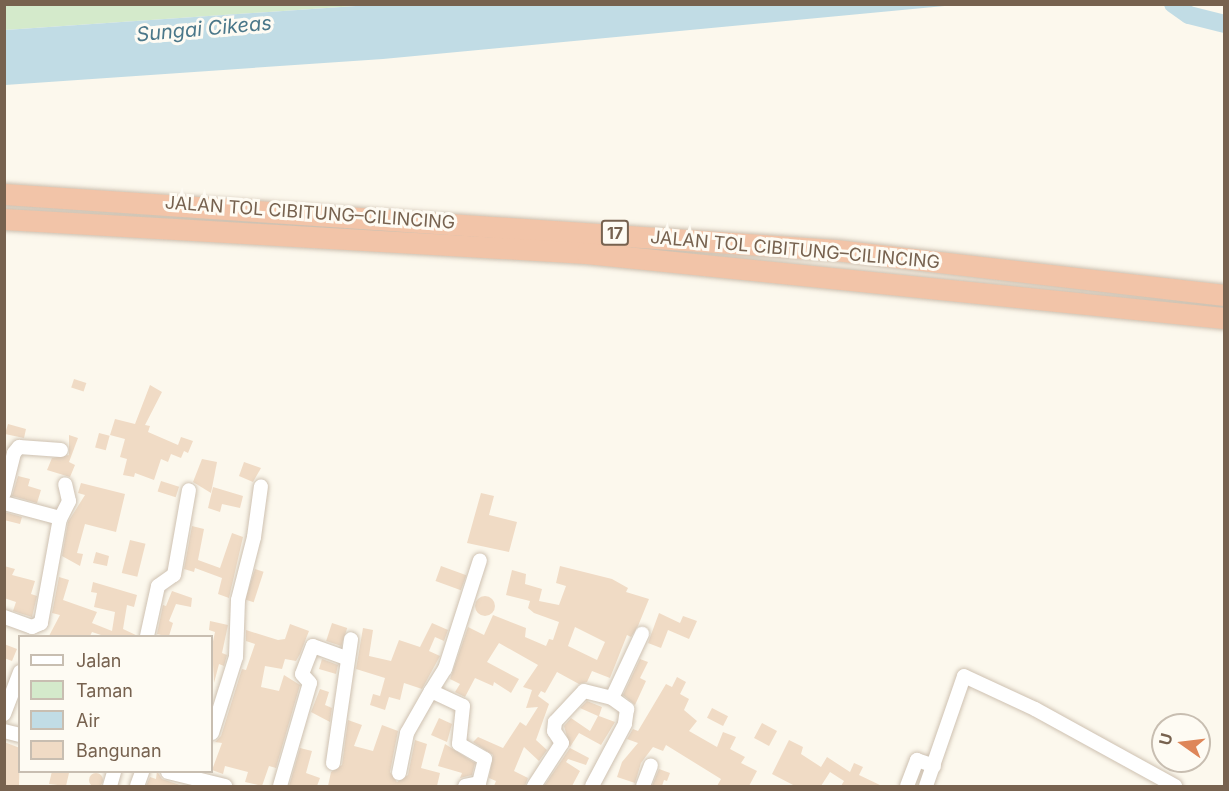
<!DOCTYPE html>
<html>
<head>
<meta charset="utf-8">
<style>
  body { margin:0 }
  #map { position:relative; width:1229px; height:791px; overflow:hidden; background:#fcf8ed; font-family:Inter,sans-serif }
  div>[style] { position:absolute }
  .green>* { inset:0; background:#d4eacb }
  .water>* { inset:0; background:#c1dce5 }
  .river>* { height:18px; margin:-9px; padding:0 9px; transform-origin:9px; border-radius:9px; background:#c1dce5 }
  .building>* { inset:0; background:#f0dbc5; transform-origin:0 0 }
  .round { border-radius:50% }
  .roads { filter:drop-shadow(0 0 2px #cec1b1) drop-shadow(0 0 2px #cec1b1) }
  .minor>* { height:14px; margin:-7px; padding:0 7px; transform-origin:7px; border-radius:7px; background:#fff }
  .highway>* { height:21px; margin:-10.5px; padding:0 10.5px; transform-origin:10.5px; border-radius:10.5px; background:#f2c4a8 }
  span { translate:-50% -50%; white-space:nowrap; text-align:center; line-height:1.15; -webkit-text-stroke:6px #fefbf3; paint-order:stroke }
  .shield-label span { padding:2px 4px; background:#fefbf3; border:2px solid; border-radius:4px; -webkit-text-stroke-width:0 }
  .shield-label { font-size:16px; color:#77624f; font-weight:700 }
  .street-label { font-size:18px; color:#77624f }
  .water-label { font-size:20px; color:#4a7789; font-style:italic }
  .frame { position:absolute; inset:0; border:6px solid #77624f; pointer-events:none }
  .legend { position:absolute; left:18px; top:635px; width:195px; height:138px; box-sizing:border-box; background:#fefbf3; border:2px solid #c8beb1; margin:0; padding:8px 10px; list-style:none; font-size:18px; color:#77624f }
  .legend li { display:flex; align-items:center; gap:12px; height:30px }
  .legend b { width:30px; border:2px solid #c8beb1 }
  .north { position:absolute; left:1151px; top:713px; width:60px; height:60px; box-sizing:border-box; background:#fefbf3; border:2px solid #c8beb1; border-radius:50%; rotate:284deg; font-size:16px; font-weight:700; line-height:24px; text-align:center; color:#77624f }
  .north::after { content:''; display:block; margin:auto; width:21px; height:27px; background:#de8659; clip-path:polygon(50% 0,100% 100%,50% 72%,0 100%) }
</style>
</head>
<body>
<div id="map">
  <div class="green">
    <i style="clip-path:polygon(5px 5px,370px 5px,5px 30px)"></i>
  </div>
  <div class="water">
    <i style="clip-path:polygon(370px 5px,370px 4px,955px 5px,383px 59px,5px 85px,5px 30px)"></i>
  </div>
  <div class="river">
    <i style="left:1173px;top:4px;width:19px;rotate:35deg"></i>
    <i style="left:1189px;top:15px;width:36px;rotate:14deg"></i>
  </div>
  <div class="building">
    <i style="left:74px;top:379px;width:13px;height:9px;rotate:18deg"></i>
    <i style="clip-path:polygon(150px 385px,162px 392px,145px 425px,150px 426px,148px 432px,178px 445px,181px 437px,193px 441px,188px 453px,184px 451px,181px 458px,171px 454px,168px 462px,161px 459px,154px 480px,135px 473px,134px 477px,123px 475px,127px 459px,120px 457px,125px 439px,110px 435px,115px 419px,135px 424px)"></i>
    <i style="clip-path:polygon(8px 424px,26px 429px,24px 438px,5px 434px)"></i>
    <i style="left:99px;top:433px;width:11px;height:15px;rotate:15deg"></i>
    <i style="clip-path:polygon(69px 435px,78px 438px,69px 462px,75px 465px,70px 477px,47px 470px,52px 458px,69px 455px)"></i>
    <i style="clip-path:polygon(202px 459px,217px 462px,211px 493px,193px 482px)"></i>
    <i style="clip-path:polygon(244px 462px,261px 468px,253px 482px,239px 476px)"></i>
    <i style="clip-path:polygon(18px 476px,30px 479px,28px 486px,41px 490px,37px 503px,12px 496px)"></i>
    <i style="left:161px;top:481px;width:19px;height:11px;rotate:18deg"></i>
    <i style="clip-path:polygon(81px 483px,125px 494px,116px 532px,85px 524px,77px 553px,83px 554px,80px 566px,62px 556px,68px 522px,85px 495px,78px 493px)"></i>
    <i style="clip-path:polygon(213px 487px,243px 496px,240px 508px,222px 504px,220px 512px,208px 508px)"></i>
    <i style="clip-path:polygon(481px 493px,494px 496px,489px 515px,517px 522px,509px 552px,467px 543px)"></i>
    <i style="clip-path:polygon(4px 512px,22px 517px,20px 524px,4px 520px)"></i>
    <i style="clip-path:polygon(192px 526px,204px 529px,198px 560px,220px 568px,232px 533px,243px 537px,229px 598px,218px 594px,222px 578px,195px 568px,194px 572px,184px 569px)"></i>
    <i style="left:130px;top:540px;width:16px;height:34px;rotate:14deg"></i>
    <i style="clip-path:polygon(96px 552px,109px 556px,107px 566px,93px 563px)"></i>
    <i style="clip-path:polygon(4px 566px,15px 569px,12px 575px,35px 581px,31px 594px,37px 596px,32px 617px,13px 611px,16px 602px,4px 598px)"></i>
    <i style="left:441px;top:566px;width:27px;height:16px;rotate:20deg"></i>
    <i style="clip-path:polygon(evenodd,560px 566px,612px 579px,628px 588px,626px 592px,649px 599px,638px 626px,631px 637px,627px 635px,610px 678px,592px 671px,587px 682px,579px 684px,557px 672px,545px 693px,541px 691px,538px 696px,549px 704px,536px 740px,547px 750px,539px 761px,524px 747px,514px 771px,528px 778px,525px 786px,494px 786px,496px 781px,489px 778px,493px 755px,473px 742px,478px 737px,503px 748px,520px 722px,526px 726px,538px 707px,526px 708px,532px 690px,523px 687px,538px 665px,499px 643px,487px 662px,519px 679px,511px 693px,494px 682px,493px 686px,475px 678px,465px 697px,455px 692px,460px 684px,450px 679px,468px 627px,484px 635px,493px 615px,526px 628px,525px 637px,546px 646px,549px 639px,553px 640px,559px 622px,534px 613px,528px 608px,530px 601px,506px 595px,512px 570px,526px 574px,525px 584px,542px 589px,539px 601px,559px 605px,566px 586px,556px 583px,560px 566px,575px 627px,605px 642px,597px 660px,568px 646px,575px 627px)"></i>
    <i style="left:255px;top:569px;width:9px;height:32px;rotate:18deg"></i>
    <i style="clip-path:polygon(59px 577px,69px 580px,63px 600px,97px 612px,92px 623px,112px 631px,115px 612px,94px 607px,97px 593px,91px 592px,93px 582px,137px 595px,134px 607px,127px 605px,123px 629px,138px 636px,104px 636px,92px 632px,90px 636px,49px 636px,60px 615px,52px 613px)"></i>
    <i style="clip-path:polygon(172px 591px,192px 598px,191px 607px,176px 604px,169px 621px,173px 623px,169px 636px,165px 636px,157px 634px,163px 605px,166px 606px)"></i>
    <i class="round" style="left:475px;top:596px;width:20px;height:20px"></i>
    <i style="clip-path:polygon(659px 613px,680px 623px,683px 616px,697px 621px,689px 639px,668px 630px,661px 648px,648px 643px)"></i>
    <i style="clip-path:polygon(210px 621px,228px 625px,222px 653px,227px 655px,224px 666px,219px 664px,214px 683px,212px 646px,215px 632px,209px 630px)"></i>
    <i style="left:332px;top:623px;width:16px;height:19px;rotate:18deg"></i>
    <i style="clip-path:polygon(432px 623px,448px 630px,444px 641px,435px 637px,429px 651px,440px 656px,422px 689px,404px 683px,400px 700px,389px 697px,385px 710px,370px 705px,373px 694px,380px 696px,385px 678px,356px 669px,363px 628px,373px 630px,369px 656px,391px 661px,399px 640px,420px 647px)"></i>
    <i style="clip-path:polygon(290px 624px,309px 631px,300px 654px,296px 661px,285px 659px,282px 669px,265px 666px,261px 687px,279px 691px,284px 675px,300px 685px,276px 768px,269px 766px,262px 786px,245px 782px,248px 772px,225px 766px,223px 774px,212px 770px,222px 743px,215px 742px,221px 736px,242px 669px,246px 670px,255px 644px,246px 641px,246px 630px,278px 640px,285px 639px)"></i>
    <i style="clip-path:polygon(4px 644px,17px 649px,12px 661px,4px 658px)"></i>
    <i style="clip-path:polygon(322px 659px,338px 665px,336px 674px,319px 669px)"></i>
    <i style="clip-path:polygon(640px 659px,648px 662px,640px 678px,646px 681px,635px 705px,623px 695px)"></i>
    <i style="clip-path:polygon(677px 677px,686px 682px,680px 694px,689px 699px,684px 710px,697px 721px,689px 731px,717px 747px,723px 732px,736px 737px,730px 749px,745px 757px,741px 763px,757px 771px,749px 786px,717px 786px,721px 779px,666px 745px,663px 751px,653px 747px,641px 763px,635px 783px,617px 777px,622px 762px,638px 743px,627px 739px,633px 729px,638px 731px,666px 684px,672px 687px)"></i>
    <i style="clip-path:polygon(320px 689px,329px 692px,325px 705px,332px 708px,330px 722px,311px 712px)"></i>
    <i style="clip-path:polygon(587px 701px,602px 707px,599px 716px,615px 722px,601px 745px,579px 733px,570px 747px,564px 726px,571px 718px,590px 731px,598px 716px,580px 708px)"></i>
    <i style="left:712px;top:708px;width:18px;height:11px;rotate:27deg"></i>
    <i style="clip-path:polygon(439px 718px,452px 724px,447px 742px,431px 735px)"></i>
    <i style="clip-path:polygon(348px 720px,362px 725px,354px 746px,373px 751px,382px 725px,398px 731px,390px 772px,397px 782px,408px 775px,415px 740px,427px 744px,421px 768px,440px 773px,437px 786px,328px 786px,331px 772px,342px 765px)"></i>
    <i style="left:762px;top:723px;width:17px;height:17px;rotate:28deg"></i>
    <i style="clip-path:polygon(789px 740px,803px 747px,801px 754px,821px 767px,827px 757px,850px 772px,854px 763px,863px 767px,859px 775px,882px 786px,841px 786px,844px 781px,830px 772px,821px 786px,795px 786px,772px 774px)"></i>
    <i style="clip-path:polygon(4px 742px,20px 748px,19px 786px,4px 786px)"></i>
    <i style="clip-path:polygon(445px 744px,475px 763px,472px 775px,460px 778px,462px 773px,438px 766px)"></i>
    <i style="clip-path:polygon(300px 748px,312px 751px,306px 773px,320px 778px,317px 786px,289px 786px)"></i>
    <i style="clip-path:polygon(570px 748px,589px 758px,586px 765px,568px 759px,566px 762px,580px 771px,572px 786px,544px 786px)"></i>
    <i style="clip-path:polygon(659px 769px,670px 773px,667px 781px,664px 780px,662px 786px,652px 786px)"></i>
    <i style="clip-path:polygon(52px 771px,69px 773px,66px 786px,49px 784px)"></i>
    <i style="clip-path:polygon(157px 771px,162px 779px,183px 786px,146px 786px,150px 777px,156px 779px)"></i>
    <i class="round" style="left:89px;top:773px;width:14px;height:14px"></i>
  </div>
  <div class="roads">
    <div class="minor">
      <i style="left:4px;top:493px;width:41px;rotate:-76deg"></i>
      <i style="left:14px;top:453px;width:8px;rotate:-50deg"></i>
      <i style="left:19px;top:447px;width:42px;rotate:4.1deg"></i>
      <i style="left:4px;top:503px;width:58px;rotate:15deg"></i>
      <i style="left:60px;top:518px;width:107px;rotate:100.3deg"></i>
      <i style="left:41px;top:623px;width:10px;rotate:156deg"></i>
      <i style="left:32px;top:627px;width:30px;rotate:-160deg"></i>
      <i style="left:60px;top:519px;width:20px;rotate:-63deg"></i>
      <i style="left:69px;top:501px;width:17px;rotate:-103deg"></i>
      <i style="left:147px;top:636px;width:51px;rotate:-77.6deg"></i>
      <i style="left:158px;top:586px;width:19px;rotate:-35deg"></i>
      <i style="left:174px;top:575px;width:86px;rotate:-80deg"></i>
      <i style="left:431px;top:691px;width:26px;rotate:-58deg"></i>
      <i style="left:445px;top:669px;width:114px;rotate:-72.2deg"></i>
      <i style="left:612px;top:698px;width:71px;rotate:-64.9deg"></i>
      <i style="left:4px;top:714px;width:45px;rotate:-69.1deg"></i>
      <i style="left:4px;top:731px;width:16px;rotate:14deg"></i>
      <i style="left:212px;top:733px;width:80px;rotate:-72.5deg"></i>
      <i style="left:236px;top:657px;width:57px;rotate:-88deg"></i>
      <i style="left:238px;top:600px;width:65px;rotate:-75.7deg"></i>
      <i style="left:254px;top:537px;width:51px;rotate:-82.2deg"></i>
      <i style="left:333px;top:763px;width:125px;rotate:-81.7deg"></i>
      <i style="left:168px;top:772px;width:59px;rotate:13.8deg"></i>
      <i style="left:399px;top:773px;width:41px;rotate:-78.7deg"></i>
      <i style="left:407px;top:733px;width:48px;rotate:-60.3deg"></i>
      <i style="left:431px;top:691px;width:35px;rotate:25deg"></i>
      <i style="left:463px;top:706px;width:38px;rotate:96deg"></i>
      <i style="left:459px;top:744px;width:30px;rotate:30deg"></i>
      <i style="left:485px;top:759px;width:25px;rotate:104deg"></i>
      <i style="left:479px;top:783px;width:14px;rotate:168deg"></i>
      <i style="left:110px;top:786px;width:15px;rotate:-74deg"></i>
      <i style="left:137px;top:786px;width:15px;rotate:-70deg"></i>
      <i style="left:280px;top:786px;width:107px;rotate:-73.8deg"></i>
      <i style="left:310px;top:683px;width:12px;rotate:-132deg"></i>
      <i style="left:302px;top:674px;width:30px;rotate:-69deg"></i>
      <i style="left:313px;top:646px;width:37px;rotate:20deg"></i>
      <i style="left:534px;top:786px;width:51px;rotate:-56.9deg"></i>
      <i style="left:562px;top:743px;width:14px;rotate:-124deg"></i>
      <i style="left:554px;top:731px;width:9px;rotate:-84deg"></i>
      <i style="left:555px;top:722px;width:42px;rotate:-46.9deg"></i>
      <i style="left:584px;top:691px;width:29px;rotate:14deg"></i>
      <i style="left:612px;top:698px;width:19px;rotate:36deg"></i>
      <i style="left:627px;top:709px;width:15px;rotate:98deg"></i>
      <i style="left:625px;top:724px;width:70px;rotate:118deg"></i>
      <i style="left:643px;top:786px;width:22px;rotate:-69deg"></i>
      <i style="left:907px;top:786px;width:28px;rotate:-69deg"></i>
      <i style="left:917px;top:760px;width:18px;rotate:19deg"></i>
      <i style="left:926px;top:786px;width:116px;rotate:-70.9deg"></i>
      <i style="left:964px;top:676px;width:78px;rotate:24.9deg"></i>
      <i style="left:1035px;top:709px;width:160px;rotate:28.8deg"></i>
    </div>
    <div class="highway">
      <i style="left:4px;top:194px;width:833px;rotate:3.86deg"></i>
      <i style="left:835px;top:250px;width:392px;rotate:6.6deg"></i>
      <i style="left:4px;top:219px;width:583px;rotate:3.34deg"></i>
      <i style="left:586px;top:253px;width:641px;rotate:5.82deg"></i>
    </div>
  </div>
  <div class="shield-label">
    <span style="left:615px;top:233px">17</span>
  </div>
  <div class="street-label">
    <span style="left:310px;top:213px;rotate:4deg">JALAN TOL CIBITUNG–CILINCING</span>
    <span style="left:795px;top:250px;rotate:5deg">JALAN TOL CIBITUNG–CILINCING</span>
  </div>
  <div class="water-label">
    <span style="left:204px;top:29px;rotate:-5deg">Sungai Cikeas</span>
  </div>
  <div class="frame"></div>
  <ul class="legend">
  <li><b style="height:8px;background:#fff"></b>Jalan</li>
  <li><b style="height:16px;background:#d4eacb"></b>Taman</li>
  <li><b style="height:16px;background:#c1dce5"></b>Air</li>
  <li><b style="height:16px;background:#f0dbc5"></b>Bangunan</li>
  </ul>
  <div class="north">U</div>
</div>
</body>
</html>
